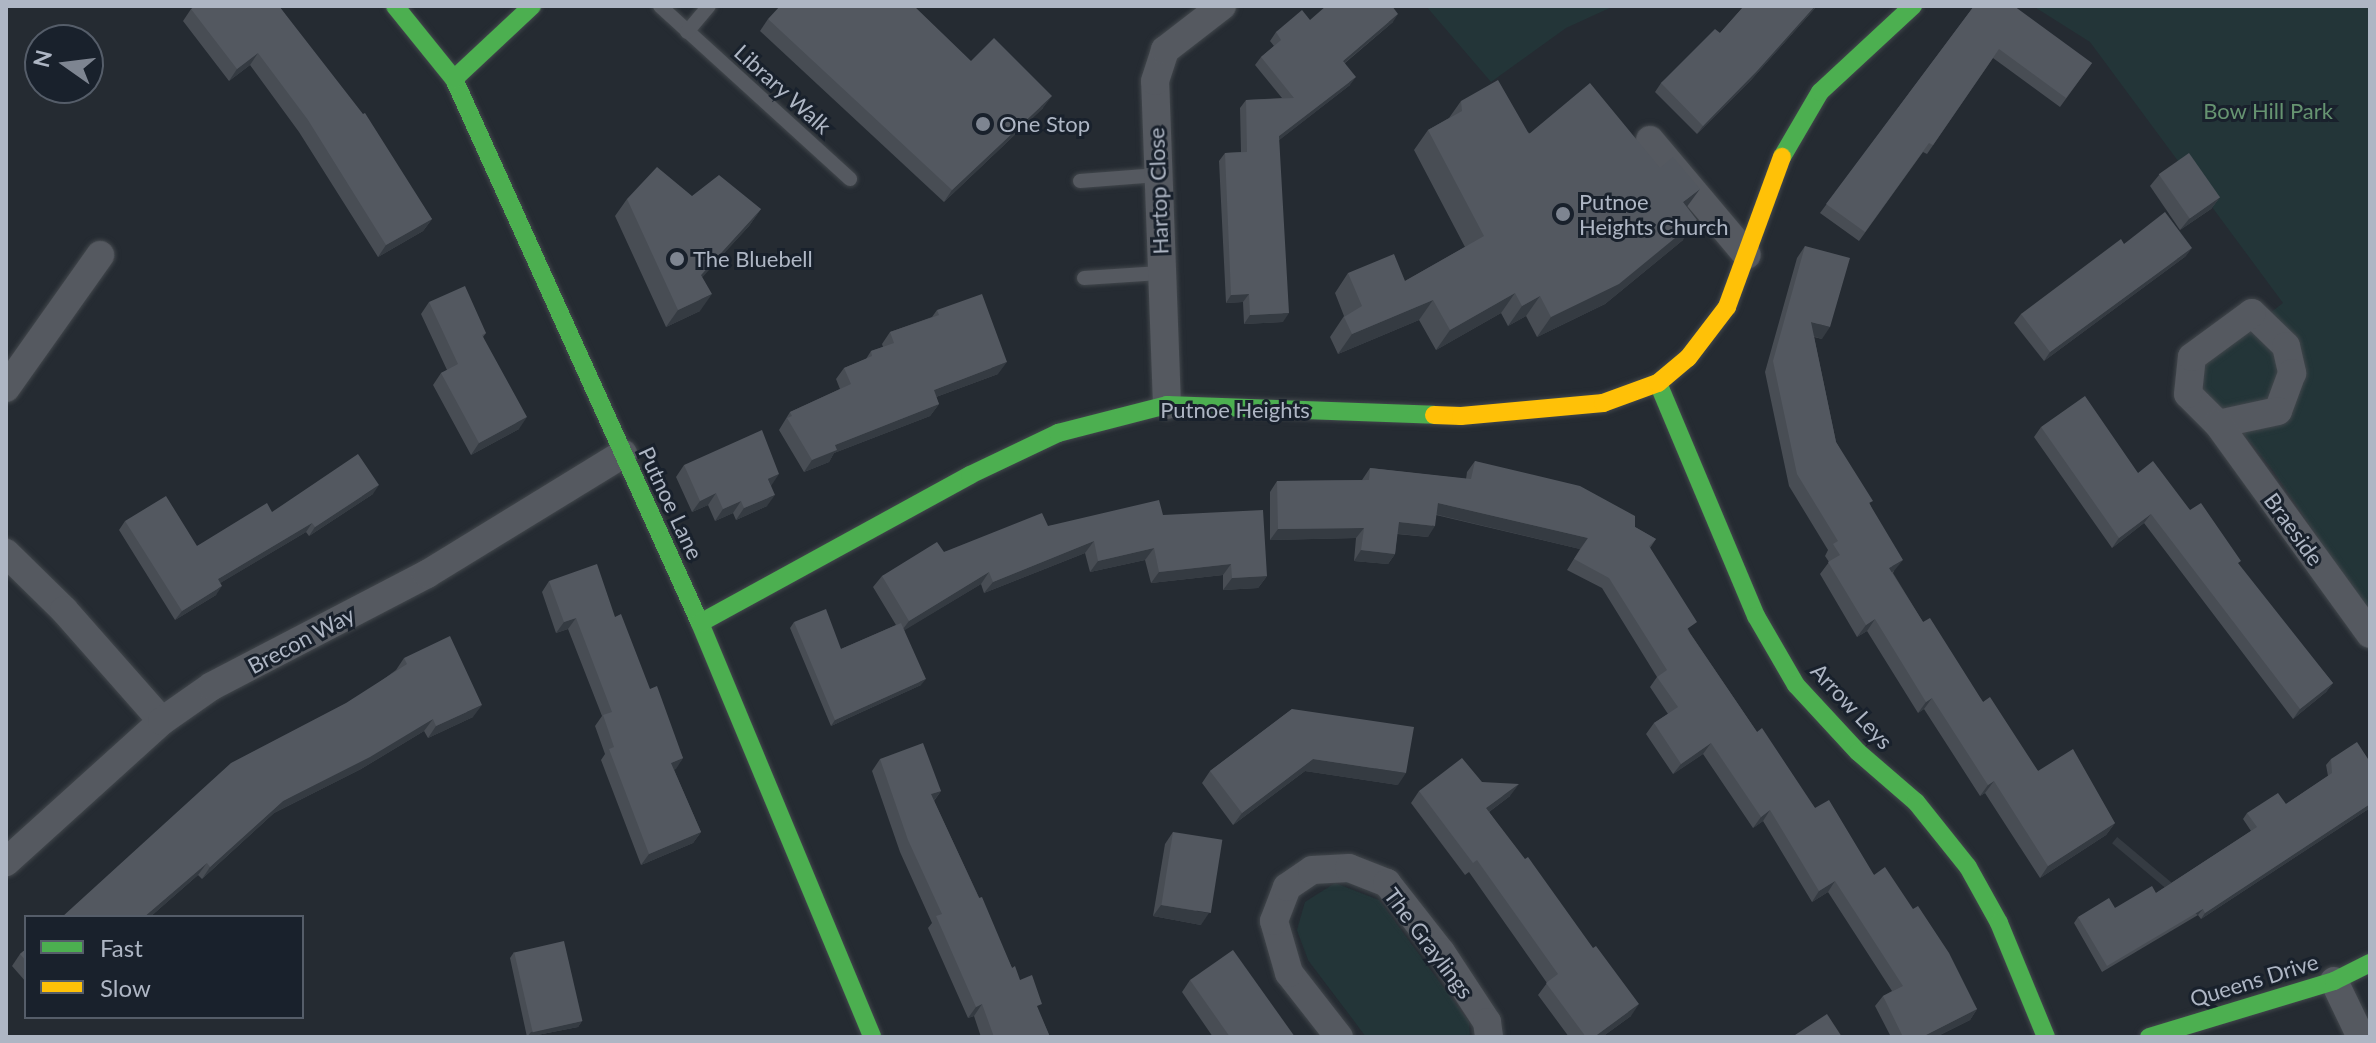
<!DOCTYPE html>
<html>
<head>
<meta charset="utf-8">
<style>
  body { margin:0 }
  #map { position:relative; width:2376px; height:1043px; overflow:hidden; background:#252b32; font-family:Lato,sans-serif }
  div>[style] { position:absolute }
  .green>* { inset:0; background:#233538 }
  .roads { filter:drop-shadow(0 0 2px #42474c) drop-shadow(0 0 2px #42474c) }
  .lane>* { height:14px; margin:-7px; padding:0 7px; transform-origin:7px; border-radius:7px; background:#555960 }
  .street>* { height:28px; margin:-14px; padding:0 14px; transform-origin:14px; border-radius:14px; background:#555960 }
  .fast>* { height:18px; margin:-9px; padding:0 9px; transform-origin:9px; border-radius:9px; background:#4caf50 }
  .slow>* { height:18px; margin:-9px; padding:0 9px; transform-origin:9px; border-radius:9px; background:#ffc107 }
  .wall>* { inset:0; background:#484d54 }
  .shaded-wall>* { inset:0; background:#353b42; transform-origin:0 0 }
  .building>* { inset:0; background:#535860; transform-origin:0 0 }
  .dots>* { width:22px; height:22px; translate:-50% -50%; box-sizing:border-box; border:4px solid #19212c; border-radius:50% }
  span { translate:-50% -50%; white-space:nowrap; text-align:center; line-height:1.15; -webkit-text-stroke:6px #19212c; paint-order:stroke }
  .street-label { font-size:22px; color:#aeb6c4 }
  .park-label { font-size:22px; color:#669471 }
  .poi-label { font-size:22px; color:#aeb6c4 }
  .left { translate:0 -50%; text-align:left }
  .frame { position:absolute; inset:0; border:8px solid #aeb6c4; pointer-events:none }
  .legend { position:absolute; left:24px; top:915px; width:280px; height:104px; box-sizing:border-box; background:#19212c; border:2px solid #555d69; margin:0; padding:10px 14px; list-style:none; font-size:24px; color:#aeb6c4 }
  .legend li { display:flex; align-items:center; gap:16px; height:40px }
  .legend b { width:40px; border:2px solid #555d69 }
  .north { position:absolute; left:24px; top:24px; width:80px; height:80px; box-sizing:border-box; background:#19212c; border:2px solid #555d69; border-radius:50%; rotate:284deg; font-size:22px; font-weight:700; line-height:32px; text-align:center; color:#aeb6c4 }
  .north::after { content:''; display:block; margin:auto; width:28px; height:36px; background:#7e8591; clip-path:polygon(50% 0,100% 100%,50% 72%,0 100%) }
</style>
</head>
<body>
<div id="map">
  <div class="green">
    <i style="clip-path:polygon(1426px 6px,1614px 6px,1566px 28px,1491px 82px)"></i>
    <i style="clip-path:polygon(2033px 6px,2370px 6px,2370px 615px,2272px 469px,2226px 412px,2204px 394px,2202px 365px,2283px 303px,2090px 42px)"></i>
    <i style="clip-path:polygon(1335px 883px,1379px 900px,1469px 1022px,1470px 1037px,1366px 1037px,1308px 960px,1297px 930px,1305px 902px)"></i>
  </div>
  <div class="roads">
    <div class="lane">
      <i style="left:660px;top:6px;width:257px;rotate:42.3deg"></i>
      <i style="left:687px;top:32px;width:34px;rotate:-50deg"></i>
      <i style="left:1080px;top:181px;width:78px;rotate:-4.4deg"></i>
      <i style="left:1084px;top:278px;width:76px;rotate:-3.8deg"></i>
    </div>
    <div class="street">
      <i style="left:1650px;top:140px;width:150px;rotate:49.9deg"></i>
      <i style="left:2252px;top:313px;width:47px;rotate:44.1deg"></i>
      <i style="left:2286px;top:346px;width:28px;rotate:77deg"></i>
      <i style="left:2292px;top:373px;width:40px;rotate:110.2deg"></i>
      <i style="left:2278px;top:411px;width:61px;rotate:167.8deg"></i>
      <i style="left:2218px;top:424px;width:42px;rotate:-135deg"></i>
      <i style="left:2188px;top:394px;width:37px;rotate:-84deg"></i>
      <i style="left:2192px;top:357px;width:74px;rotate:-36.3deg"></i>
      <i style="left:6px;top:388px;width:163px;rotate:-54.7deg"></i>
      <i style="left:1167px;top:405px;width:324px;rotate:-92.1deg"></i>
      <i style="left:1155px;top:81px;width:33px;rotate:-72deg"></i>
      <i style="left:1165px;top:50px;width:72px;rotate:-37.7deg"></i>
      <i style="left:2218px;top:424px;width:259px;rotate:54.1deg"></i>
      <i style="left:6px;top:553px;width:81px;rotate:44.5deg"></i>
      <i style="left:64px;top:610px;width:148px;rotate:48.6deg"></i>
      <i style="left:6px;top:862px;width:210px;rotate:-42.1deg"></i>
      <i style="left:162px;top:721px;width:61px;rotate:-35deg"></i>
      <i style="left:212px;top:686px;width:242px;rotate:-27.5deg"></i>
      <i style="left:427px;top:574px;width:230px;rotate:-31.5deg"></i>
      <i style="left:2334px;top:981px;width:62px;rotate:64.3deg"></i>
      <i style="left:1339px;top:1037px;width:81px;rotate:-128deg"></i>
      <i style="left:1289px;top:973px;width:54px;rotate:-106.1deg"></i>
      <i style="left:1274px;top:921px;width:36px;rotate:-69deg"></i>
      <i style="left:1287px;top:887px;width:30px;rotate:-34deg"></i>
      <i style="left:1312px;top:870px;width:37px;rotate:-3deg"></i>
      <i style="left:1349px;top:868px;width:41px;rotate:21.5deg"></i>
      <i style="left:1387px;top:883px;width:88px;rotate:52deg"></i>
      <i style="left:1441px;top:952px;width:84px;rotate:56.7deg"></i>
      <i style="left:1487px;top:1022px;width:15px;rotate:82deg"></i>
    </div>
    <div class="fast">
      <i style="left:395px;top:6px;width:94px;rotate:51.1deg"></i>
      <i style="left:454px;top:79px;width:597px;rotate:65.67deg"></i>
      <i style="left:700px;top:623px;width:448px;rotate:67.4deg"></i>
      <i style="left:454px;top:79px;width:107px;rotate:-43.1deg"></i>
      <i style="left:1782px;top:157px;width:75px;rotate:-59.7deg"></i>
      <i style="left:1820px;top:92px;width:127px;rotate:-42.8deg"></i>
      <i style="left:1658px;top:383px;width:253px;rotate:67.2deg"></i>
      <i style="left:1756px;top:616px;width:80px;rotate:59.9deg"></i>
      <i style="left:1796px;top:685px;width:91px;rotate:47.2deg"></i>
      <i style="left:1858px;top:752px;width:77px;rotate:40.8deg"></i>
      <i style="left:1916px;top:802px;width:83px;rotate:51.3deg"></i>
      <i style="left:1968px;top:867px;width:64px;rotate:61deg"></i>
      <i style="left:1999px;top:923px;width:123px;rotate:67.6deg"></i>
      <i style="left:700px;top:623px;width:308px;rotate:-28.7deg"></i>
      <i style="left:970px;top:475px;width:98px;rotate:-25.5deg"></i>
      <i style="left:1058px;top:433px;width:113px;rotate:-14.4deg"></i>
      <i style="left:1167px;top:405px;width:267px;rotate:2.1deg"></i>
      <i style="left:2149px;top:1037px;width:193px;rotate:-16.8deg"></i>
      <i style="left:2334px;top:981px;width:40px;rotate:-26.6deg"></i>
    </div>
    <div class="slow">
      <i style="left:1434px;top:415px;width:27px;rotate:2deg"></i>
      <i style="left:1461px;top:416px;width:143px;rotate:-5.2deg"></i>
      <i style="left:1603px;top:403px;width:59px;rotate:-20deg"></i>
      <i style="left:1658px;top:383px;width:39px;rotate:-40deg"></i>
      <i style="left:1688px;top:358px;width:64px;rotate:-52.6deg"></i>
      <i style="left:1727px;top:307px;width:160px;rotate:-69.9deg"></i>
    </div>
  </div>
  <div class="wall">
    <i style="clip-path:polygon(279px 6px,432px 219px,423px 231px,378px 257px,299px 132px,250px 65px,229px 81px,183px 21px,191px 9px)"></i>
    <i style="clip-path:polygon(1744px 6px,1817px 6px,1751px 80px,1697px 134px,1655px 92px,1661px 83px,1720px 33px)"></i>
    <i style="clip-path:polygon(1974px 6px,2092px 63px,2060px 107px,1993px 58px,1927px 154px,1923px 152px,1859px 241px,1820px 213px)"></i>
    <i style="clip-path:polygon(768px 19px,971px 61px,1043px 108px,944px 202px,760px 31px)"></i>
    <i style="clip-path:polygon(1310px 20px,1393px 22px,1345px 63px,1350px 85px,1279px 140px,1283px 322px,1244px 324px,1243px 302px,1226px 303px,1219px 161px,1225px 153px,1241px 152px,1240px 108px,1246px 100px,1282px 98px,1255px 65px,1261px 57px,1274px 46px,1270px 41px,1276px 32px)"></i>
    <i style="clip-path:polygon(1461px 101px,1687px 207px,1683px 240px,1605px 304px,1537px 337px,1526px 316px,1508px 326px,1501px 313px,1436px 350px,1419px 320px,1338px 354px,1330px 337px,1344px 316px,1335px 293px,1348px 273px,1405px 281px,1465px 247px,1414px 150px,1428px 130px,1449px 118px)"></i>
    <i style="clip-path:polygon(2159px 175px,2220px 197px,2211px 209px,2180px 230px,2150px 186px)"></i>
    <i style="clip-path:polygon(692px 196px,761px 209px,749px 226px,702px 277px,700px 311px,666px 327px,615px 216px,627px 199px)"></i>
    <i style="clip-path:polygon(1805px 246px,1822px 339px,1814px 337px,1836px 442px,1870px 504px,1894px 571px,1893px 573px,1923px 622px,1983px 702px,2038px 771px,2115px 823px,2106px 835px,2040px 878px,1985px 793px,1980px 796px,1924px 709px,1918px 713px,1867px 631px,1857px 637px,1820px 574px,1829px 562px,1825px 556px,1828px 550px,1789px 486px,1765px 372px,1797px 258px)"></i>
    <i style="clip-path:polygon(2186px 256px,2044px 361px,2014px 323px,2021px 314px)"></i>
    <i style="clip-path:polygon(429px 302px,486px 333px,483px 337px,519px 429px,471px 455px,433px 385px,441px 373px,447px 370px,421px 314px)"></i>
    <i style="clip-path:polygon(937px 310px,998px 374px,936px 397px,939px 404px,930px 416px,834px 453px,829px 462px,804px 472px,779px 430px,790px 412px,840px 389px,836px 379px,844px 368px,866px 359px,871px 351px,883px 347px,882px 344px,890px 332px,932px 317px)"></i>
    <i style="clip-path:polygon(2041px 427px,2138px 473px,2190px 510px,2333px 683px,2326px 692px,2293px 719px,2144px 523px,2112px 548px,2034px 437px)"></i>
    <i style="clip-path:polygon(1475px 461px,1635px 527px,1656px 539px,1650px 548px,1690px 633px,1757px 732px,1815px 808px,1874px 875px,1977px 1009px,1970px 1020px,1936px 1037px,1891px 1037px,1875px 1006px,1883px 996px,1892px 991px,1828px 892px,1812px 902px,1763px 821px,1753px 828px,1703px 754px,1673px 774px,1646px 734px,1654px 723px,1668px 714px,1650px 687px,1657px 677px,1602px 588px,1567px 570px,1580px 549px,1436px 515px,1428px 537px,1397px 534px,1395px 554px,1388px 564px,1354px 561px,1356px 538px,1270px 540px,1270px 492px,1277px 481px,1362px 480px,1370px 468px,1466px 479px,1467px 472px)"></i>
    <i style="clip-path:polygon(684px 465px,771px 485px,767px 506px,736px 520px,733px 513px,715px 521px,708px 505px,692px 512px,676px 477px)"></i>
    <i style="clip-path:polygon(373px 494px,309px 536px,306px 532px,220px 583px,216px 595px,175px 620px,119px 530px,125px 521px,197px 546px,272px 512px)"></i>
    <i style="clip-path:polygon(1163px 515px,1267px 576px,1258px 588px,1223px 590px,1223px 575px,1151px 583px,1145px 560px,1090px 572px,1085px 553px,984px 593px,981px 584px,904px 630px,921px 685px,831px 726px,790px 628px,794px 622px,841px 649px,896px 625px,873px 587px,882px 576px,944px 552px,1048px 526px)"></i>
    <i style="clip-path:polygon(549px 581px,615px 617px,683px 758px,674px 770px,701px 832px,693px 843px,641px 865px,601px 760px,605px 754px,595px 726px,602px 716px,568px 629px,556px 633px,542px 592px)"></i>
    <i style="clip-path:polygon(404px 658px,473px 717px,428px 738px,424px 731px,361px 769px,274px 813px,202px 879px,198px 875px,150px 917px,62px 917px,396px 670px)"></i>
    <i style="clip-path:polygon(1292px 709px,1398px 785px,1305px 771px,1233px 825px,1202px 783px,1210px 771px)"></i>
    <i style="clip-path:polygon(880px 759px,941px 791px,934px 801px,1012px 968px,1038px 1010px,1050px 1037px,981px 1037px,974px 1016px,968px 1018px,928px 928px,932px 923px,900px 852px,872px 771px)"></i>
    <i style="clip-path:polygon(2331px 759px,2370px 762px,2370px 808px,2201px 919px,2198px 915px,2102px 972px,2074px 923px,2078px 917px,2115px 908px,2156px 893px,2251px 831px,2243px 819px,2247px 813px,2286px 804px,2328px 776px,2326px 765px)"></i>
    <i style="clip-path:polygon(1419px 791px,1510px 796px,1489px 812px,1631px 1016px,1602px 1037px,1569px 1037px,1538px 995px,1547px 983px,1469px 872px,1465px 875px,1411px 803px)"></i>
    <i style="clip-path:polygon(1173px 832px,1201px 925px,1153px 916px,1165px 844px)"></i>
    <i style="clip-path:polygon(26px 949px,26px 982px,12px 966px,20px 954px)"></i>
    <i style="clip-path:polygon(514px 952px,582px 1021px,578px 1027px,527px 1037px,510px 958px)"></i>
    <i style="clip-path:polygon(1190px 980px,1295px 1037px,1213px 1037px,1182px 992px)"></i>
  </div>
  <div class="shaded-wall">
    <i style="clip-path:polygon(1815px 6px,1817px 6px,1751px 80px,1697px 134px,1703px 126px)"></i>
    <i style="clip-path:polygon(1398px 14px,1393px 22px,1337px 69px,1343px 61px)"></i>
    <i style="clip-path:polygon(258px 53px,250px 65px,229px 81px,237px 69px)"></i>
    <i style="clip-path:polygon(1356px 77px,1350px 85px,1273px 145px,1279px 136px)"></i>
    <i style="clip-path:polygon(1052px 96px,1043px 108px,944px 202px,952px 190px)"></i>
    <i style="clip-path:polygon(1700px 189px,1686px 208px,1683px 202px)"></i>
    <i style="clip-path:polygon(2220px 197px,2211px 209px,2180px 230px,2189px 219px)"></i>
    <i style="clip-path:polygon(761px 209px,749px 226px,689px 292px,701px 275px)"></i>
    <i style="clip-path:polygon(432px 219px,423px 231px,378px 257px,386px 245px)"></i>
    <i style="clip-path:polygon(1697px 220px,1683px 240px,1605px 304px,1537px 337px,1551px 317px)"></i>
    <i style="clip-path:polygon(2192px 248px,2186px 256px,2044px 361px,2050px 352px)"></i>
    <i style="clip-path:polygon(1515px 293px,1501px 313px,1436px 350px,1450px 330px)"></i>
    <i style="clip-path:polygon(712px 294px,700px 311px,666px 327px,678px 310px)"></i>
    <i style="clip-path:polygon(1249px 294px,1243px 302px,1226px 303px,1231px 295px)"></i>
    <i style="clip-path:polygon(1540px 296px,1526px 316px,1508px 326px,1522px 306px)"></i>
    <i style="clip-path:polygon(1433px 300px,1419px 320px,1338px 354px,1352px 334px)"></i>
    <i style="clip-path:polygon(1289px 313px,1283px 322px,1244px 324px,1250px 315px)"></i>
    <i style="clip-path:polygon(1811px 322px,1830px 327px,1822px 339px,1803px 333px)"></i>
    <i style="clip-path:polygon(1007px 362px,998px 374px,925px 401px,934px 390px)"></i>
    <i style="clip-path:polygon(939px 404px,930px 416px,834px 453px,829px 462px,804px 472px,812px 460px,835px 445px)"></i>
    <i style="clip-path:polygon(527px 417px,519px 429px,471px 455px,479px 443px)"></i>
    <i style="clip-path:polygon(779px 474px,771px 486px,768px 479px)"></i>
    <i style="clip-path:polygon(379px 485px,373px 494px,309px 536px,315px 527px)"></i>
    <i style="clip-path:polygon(716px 493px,708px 505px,692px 512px,700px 501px)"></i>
    <i style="clip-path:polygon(775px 495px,767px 506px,736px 520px,744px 508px)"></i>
    <i style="clip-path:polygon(741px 501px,733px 513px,715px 521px,723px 509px)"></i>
    <i style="clip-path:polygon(1438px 503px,1588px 538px,1580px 549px,1430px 513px)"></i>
    <i style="clip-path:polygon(2151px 514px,2144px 523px,2112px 548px,2119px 538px)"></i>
    <i style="clip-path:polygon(1399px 522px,1435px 526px,1428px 537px,1391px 533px)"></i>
    <i style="clip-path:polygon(312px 523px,306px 532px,212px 588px,218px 579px)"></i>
    <i style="clip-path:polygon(1364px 528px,1356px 538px,1270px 540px,1278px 529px)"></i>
    <i style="clip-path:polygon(1094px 541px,1085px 553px,984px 593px,993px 582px)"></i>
    <i style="clip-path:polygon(1154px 548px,1145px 560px,1090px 572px,1098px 561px)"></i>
    <i style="clip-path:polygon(1361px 550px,1395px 554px,1388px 564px,1354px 561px)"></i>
    <i style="clip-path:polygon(1903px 560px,1894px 571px,1881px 579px,1889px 568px)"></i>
    <i style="clip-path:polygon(1231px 564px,1223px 575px,1151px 583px,1159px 572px)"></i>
    <i style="clip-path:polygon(989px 572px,981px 584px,900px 633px,909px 621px)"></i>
    <i style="clip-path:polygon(1267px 576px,1258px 588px,1223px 590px,1232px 578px)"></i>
    <i style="clip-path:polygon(222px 586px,216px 595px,175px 620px,182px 611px)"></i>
    <i style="clip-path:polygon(576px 618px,568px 629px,556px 633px,564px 622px)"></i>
    <i style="clip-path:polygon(1875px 619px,1867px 631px,1857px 637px,1866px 625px)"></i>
    <i style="clip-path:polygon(926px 679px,921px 685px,831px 726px,835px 720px)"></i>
    <i style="clip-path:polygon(2333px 683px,2326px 692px,2293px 719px,2300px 709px)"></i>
    <i style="clip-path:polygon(1932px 698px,1924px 709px,1918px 713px,1926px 702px)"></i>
    <i style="clip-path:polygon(482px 705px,473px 717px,428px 738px,436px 726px)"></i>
    <i style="clip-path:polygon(433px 719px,424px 731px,361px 769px,274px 813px,202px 879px,210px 867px,283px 801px)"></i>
    <i style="clip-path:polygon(1711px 743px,1703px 754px,1673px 774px,1681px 764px)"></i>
    <i style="clip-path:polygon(683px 758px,676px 769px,664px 774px,671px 763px)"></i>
    <i style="clip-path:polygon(1313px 759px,1406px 773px,1398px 785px,1305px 771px,1233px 825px,1242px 813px)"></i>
    <i style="clip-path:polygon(1994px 781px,1985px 793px,1980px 796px,1988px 785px)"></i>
    <i style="clip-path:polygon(1519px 784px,1510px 796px,1478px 820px,1486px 808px)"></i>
    <i style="clip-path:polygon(941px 791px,932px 803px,931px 794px)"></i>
    <i style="clip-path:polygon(2370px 804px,2370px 808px,2201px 919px,2205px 913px)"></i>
    <i style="clip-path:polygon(1770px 810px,1763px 821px,1753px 828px,1761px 817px)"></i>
    <i style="clip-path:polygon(2115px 823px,2106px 835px,2040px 878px,2048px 866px)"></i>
    <i style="clip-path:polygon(701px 832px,693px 843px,641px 865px,649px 854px)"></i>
    <i style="clip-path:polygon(207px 863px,198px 875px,150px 917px,144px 917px)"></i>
    <i style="clip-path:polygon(1835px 881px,1828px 892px,1812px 902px,1819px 891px)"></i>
    <i style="clip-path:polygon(1161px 905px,1209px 913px,1201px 925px,1153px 916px)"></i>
    <i style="left:2203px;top:909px;width:8px;height:112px;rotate:130deg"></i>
    <i style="clip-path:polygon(982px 1004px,974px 1016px,968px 1018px,976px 1007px)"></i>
    <i style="clip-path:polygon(1639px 1004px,1631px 1016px,1602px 1037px,1594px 1037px)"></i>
    <i style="clip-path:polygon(1977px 1009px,1970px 1020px,1936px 1037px,1922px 1037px)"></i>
    <i style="clip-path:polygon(582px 1021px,578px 1027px,527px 1037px,531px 1032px)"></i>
  </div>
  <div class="building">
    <i style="clip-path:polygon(195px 6px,279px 6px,363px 114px,365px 113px,432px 219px,386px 245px,308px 120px,258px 53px,237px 69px,191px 9px)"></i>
    <i style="clip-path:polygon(780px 6px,914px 6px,971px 61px,994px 38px,1052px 96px,952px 190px,768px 19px)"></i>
    <i style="clip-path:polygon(1326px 6px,1392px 6px,1398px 14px,1343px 61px,1356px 77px,1279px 136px,1289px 313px,1250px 315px,1249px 294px,1231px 295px,1225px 153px,1247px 152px,1246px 100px,1294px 98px,1261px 57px,1281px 40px,1276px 32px,1302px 10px,1310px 20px)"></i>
    <i style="clip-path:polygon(1744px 6px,1815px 6px,1757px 71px,1703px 126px,1661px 83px,1715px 29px,1720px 33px)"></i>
    <i style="clip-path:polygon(1974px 6px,2014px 6px,2092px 63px,2066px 98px,1999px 49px,1933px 145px,1929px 143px,1865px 232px,1826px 204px)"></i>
    <i style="clip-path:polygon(1498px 80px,1529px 134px,1590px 83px,1660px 168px,1673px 157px,1700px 189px,1683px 202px,1697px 220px,1619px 284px,1551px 317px,1540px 296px,1522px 306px,1515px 293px,1450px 330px,1433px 300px,1352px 334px,1344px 317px,1362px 306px,1348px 273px,1394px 254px,1405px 281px,1484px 236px,1428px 130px,1462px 111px,1461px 101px)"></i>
    <i style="left:2189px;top:153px;width:54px;height:37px;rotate:55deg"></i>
    <i style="clip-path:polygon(657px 167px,692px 196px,719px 175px,761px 209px,701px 275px,712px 294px,678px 310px,627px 199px)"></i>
    <i style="clip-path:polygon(2165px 212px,2192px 248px,2050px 352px,2021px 314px,2121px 239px,2124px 244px)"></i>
    <i style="clip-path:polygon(1805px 246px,1850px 258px,1830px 327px,1811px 322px,1836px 442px,1873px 501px,1869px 503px,1903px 560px,1889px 568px,1923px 622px,1930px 618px,1983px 702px,1990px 697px,2038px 771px,2073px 749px,2115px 823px,2048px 866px,1994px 781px,1988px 785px,1932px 698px,1926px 702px,1875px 619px,1866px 625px,1828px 562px,1840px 555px,1833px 544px,1838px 541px,1797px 474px,1773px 361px)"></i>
    <i style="clip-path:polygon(465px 286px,486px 333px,482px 335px,527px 417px,479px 443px,441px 373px,458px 364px,429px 302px)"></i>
    <i style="clip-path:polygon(982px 294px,1007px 362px,934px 390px,939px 404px,835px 445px,837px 450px,812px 460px,787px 418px,792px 416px,790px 412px,851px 384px,844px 368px,872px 356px,871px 351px,894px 343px,890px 332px,939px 315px,937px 310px)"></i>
    <i style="clip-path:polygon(2085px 396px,2138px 473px,2153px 461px,2190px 510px,2201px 503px,2241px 561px,2238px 563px,2333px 683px,2300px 709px,2151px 514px,2119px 538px,2041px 427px)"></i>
    <i style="clip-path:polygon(762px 430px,779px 474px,768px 479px,775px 495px,744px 508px,741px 501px,723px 509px,716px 493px,700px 501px,684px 465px)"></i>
    <i style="clip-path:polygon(358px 454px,379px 485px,315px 527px,312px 523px,218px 579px,222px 586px,182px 611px,125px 521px,166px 496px,197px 546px,267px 503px,272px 512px)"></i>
    <i style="clip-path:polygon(1475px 461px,1580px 486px,1635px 516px,1635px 527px,1656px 539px,1649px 546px,1697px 622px,1687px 629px,1757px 732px,1762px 728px,1815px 808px,1829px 800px,1874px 875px,1885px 867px,1913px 909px,1918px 906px,1949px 953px,1977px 1009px,1922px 1037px,1903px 1037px,1883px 996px,1903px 986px,1835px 881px,1819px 891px,1770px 810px,1761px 817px,1711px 743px,1681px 764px,1654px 723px,1678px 707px,1657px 677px,1667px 670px,1609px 578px,1574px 559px,1588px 538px,1438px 503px,1435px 526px,1399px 522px,1395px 554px,1361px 550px,1364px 528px,1278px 529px,1277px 481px,1369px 480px,1370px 468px,1471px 479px)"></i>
    <i style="clip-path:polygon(1159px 500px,1163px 515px,1263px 510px,1267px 576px,1232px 578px,1231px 564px,1159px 572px,1154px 548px,1098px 561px,1094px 541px,993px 582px,989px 572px,909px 621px,882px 576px,937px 542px,944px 552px,1042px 513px,1048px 526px)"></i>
    <i style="clip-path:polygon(597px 564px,615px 617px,621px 614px,650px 689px,657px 686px,683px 758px,671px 763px,701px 832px,649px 854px,609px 749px,614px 747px,603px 715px,612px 712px,576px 618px,564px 622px,549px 581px)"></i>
    <i style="clip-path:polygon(826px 609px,841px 649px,901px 623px,926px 679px,835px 720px,794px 622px)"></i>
    <i style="clip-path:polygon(450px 636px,482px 705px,436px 726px,433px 719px,370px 757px,283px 801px,210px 867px,207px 863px,144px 917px,62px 917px,231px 763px,346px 703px,407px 664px,404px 658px)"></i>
    <i style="clip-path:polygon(1292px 709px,1414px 727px,1406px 773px,1313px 759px,1242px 813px,1210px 771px)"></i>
    <i style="clip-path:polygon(2357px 742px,2370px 762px,2370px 804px,2205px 913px,2203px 909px,2107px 966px,2078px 917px,2109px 898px,2115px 908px,2152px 886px,2156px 893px,2257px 827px,2247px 813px,2278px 793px,2286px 804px,2332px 773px,2331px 759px)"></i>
    <i style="clip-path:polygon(923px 743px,941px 791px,931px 794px,979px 898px,982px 897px,1012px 968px,1015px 966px,1020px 980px,1032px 975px,1042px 1004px,1037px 1006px,1050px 1037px,994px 1037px,982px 1004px,976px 1007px,936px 916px,942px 914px,908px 840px,880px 759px)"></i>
    <i style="clip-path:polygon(1462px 758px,1482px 782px,1519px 784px,1486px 808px,1525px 859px,1528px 857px,1593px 948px,1596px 946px,1639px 1004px,1594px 1037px,1586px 1037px,1546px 983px,1558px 974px,1477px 860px,1473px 863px,1419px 791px)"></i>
    <i style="left:1173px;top:832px;width:50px;height:74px;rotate:9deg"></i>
    <i style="left:564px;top:941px;width:82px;height:51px;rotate:77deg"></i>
    <i style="clip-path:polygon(26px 949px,26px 961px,20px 954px)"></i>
    <i style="clip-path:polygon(1233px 950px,1295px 1037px,1230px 1037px,1190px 980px)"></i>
    <i style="clip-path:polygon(1827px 1014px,1842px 1037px,1792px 1037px)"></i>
  </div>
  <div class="dots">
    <i style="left:983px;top:124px;background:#7e8591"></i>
    <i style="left:1563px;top:214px;background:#7e8591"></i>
    <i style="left:677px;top:259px;background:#7e8591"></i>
  </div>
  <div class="street-label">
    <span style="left:783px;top:89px;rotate:42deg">Library Walk</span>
    <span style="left:1158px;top:191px;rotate:-92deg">Hartop Close</span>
    <span style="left:1235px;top:410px">Putnoe Heights</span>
    <span style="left:671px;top:503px;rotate:65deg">Putnoe Lane</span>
    <span style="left:2294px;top:529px;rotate:54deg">Braeside</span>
    <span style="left:301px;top:640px;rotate:-28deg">Brecon Way</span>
    <span style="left:1852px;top:706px;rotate:47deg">Arrow Leys</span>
    <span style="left:1429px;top:943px;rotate:53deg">The Graylings</span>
    <span style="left:2254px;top:980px;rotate:-17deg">Queens Drive</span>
  </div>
  <div class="park-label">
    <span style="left:2268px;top:111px">Bow Hill Park</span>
  </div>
  <div class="poi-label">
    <span class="left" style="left:999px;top:124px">One Stop</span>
    <span class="left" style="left:1579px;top:214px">Putnoe<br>Heights Church</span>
    <span class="left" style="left:693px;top:259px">The Bluebell</span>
  </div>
  <div class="frame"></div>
  <ul class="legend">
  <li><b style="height:10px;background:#4caf50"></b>Fast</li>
  <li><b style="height:10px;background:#ffc107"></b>Slow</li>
  </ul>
  <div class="north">N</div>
</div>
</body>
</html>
